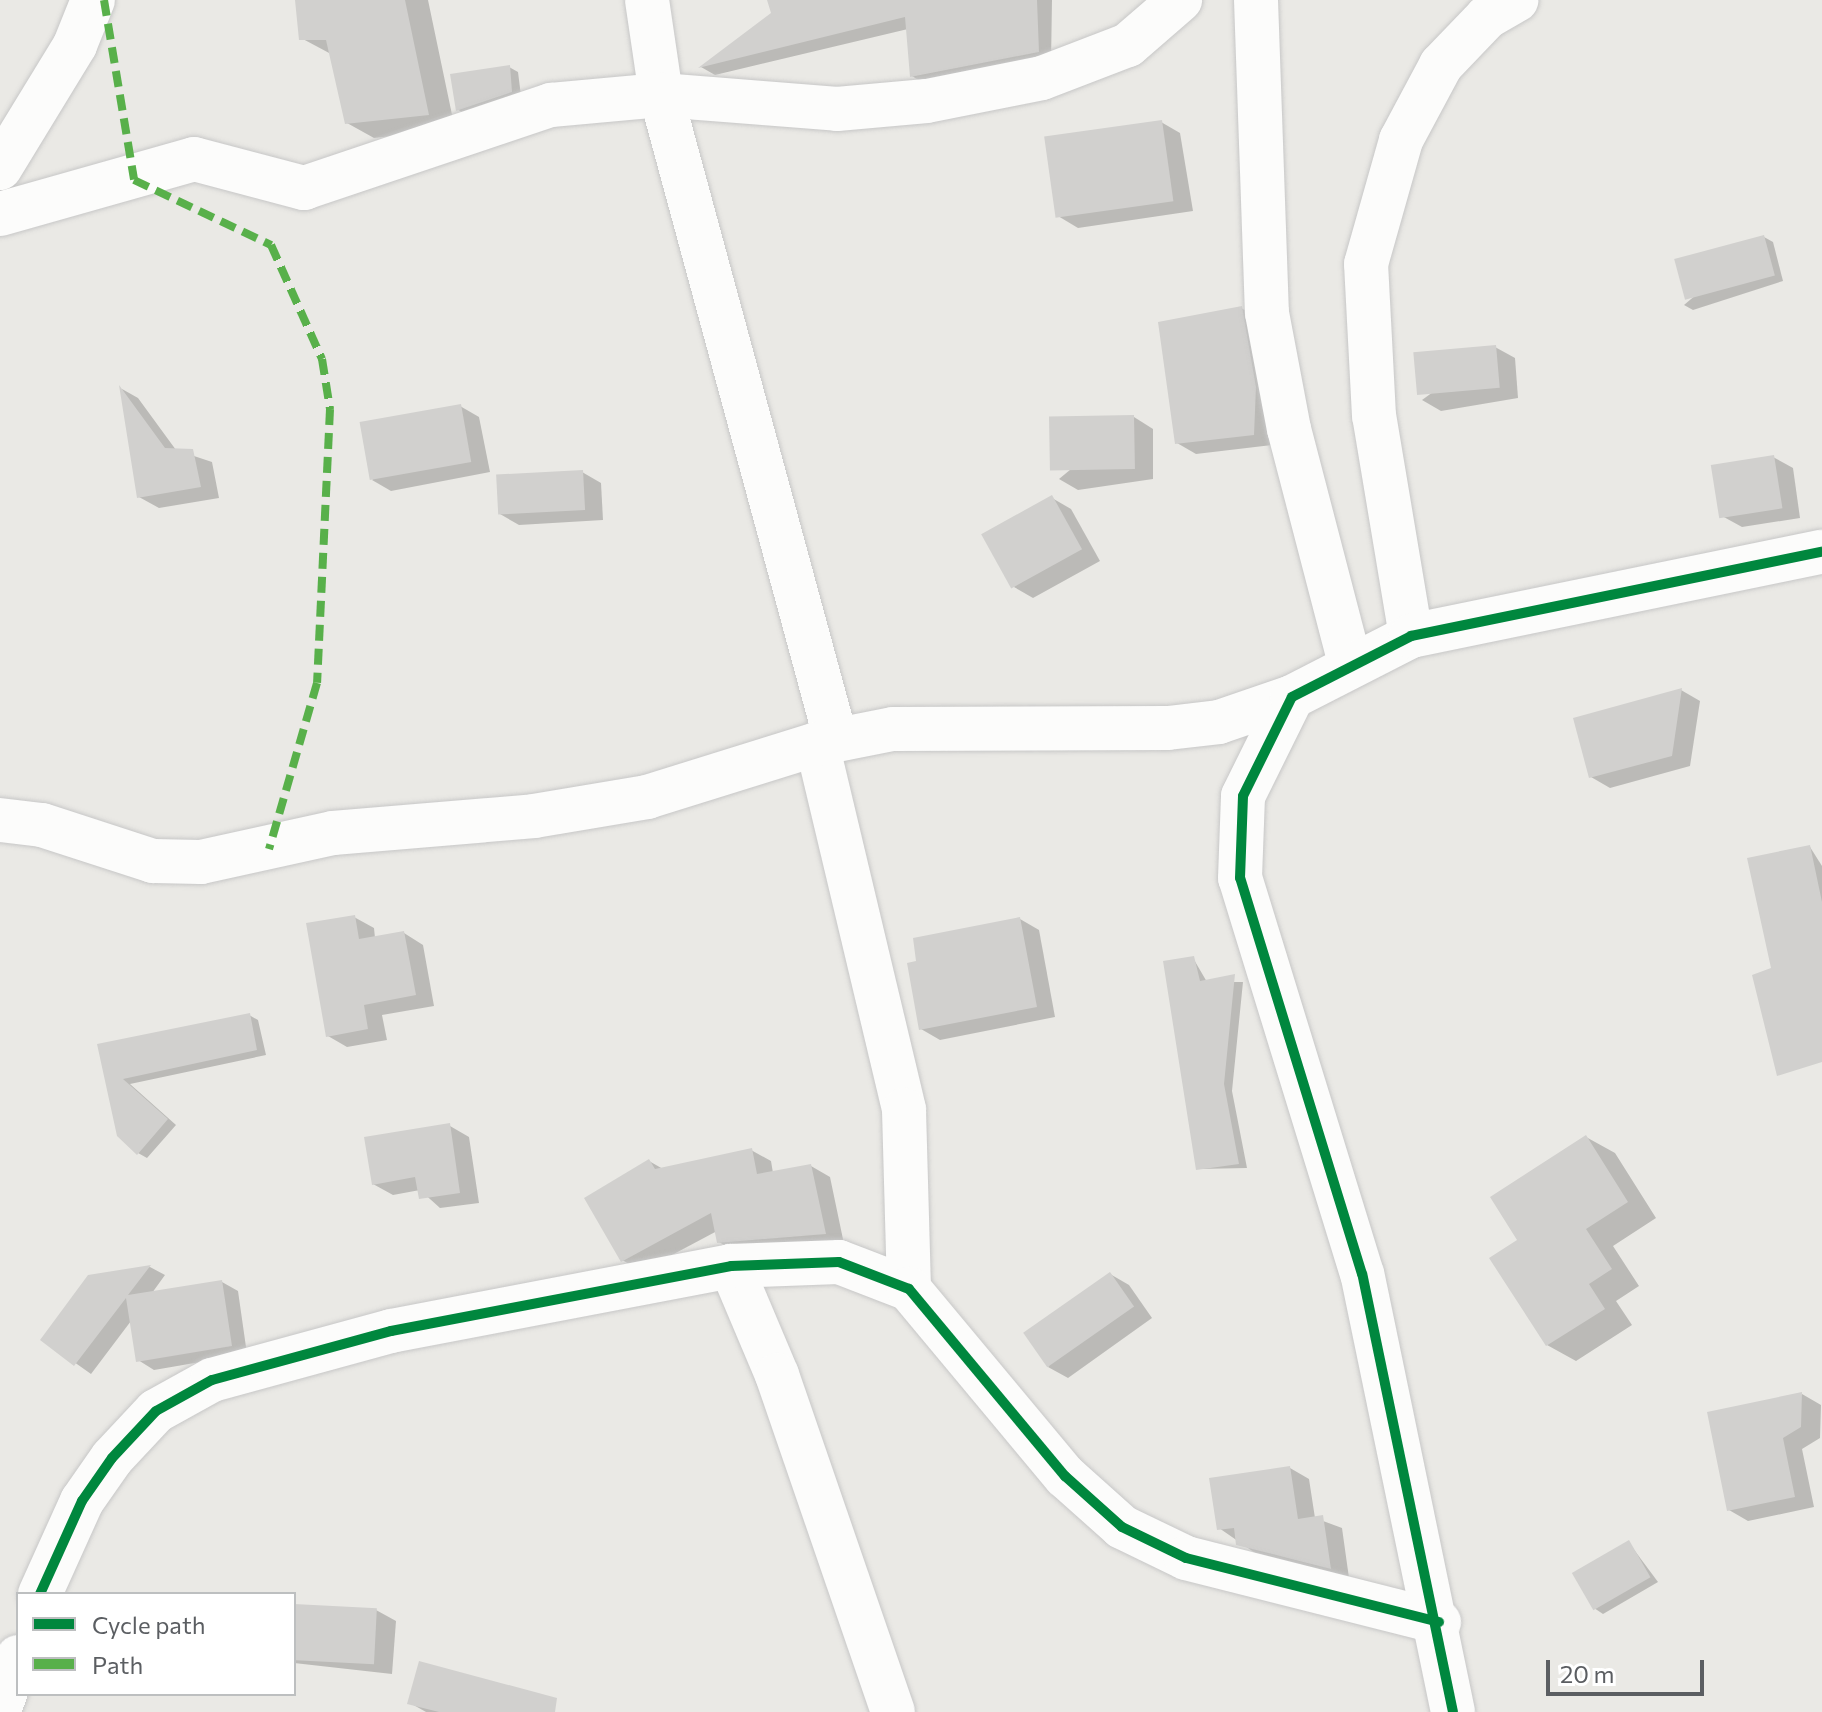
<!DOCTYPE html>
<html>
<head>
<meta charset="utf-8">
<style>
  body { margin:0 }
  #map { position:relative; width:1822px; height:1712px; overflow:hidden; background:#eae9e5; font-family:Commissioner,sans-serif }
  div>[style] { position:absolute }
  .shadow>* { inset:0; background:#0003 }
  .building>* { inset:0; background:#d1d0ce; transform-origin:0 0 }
  .roads { filter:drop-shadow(0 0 2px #c7c7c7) drop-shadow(0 0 2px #c7c7c7) }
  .minor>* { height:44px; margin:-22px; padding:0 22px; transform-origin:22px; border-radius:22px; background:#fcfcfb }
  .quiet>* { height:8px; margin-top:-4px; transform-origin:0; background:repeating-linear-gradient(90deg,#58b04a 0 16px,transparent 0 24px) }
  .cycleway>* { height:10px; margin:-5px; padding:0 5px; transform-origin:5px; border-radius:5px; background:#00873e }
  span { translate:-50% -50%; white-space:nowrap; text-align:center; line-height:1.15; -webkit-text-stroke:6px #fff; paint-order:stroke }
  .legend { position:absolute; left:16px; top:1592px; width:280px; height:104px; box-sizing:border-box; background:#fff; border:2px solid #bdbfc0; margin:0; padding:10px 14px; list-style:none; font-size:24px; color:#5b5e62 }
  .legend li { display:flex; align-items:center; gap:16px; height:40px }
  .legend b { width:40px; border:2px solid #bdbfc0 }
  .scale { position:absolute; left:1546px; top:1660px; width:158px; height:36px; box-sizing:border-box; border:4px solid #5b5e62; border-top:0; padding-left:10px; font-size:24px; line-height:28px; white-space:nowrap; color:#5b5e62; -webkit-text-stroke:6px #fff; paint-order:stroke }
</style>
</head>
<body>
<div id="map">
  <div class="shadow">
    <i style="clip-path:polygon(297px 0,428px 0,455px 129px,374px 138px,347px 123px,331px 54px,301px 38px)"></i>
    <i style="clip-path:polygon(769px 0,1052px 0,1051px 63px,928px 86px,912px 76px,908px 29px,715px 75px,701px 67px,773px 14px)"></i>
    <i style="clip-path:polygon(509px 67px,518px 72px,521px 96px,466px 115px,457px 109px)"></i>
    <i style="clip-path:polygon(1161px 122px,1180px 133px,1193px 211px,1078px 228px,1058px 216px)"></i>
    <i style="clip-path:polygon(1764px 237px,1773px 242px,1783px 281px,1693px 310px,1684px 305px)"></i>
    <i style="clip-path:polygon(1241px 308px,1261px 319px,1273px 445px,1196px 454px,1177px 443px)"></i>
    <i style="clip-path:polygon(1495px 347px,1515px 358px,1518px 398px,1441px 411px,1422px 400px)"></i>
    <i style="clip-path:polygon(122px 389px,138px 398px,176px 450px,212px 462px,219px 498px,159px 508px,139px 497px)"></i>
    <i style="clip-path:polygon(460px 406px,479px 417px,490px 472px,391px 491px,372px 480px)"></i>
    <i style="clip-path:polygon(1134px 417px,1153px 429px,1153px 479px,1078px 490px,1059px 479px)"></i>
    <i style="clip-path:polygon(1773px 457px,1793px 468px,1800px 518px,1742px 527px,1722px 516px)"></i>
    <i style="clip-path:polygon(582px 472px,601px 483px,603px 520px,519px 525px,500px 514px)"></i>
    <i style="clip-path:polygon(1052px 498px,1071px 509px,1100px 561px,1033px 598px,1014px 587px)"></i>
    <i style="clip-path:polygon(1681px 690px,1700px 701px,1690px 766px,1610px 788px,1591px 777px)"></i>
    <i style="clip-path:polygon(1810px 847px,1822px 866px,1822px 1035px,1773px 970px)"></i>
    <i style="clip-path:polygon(354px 917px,374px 928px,375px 938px,404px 933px,423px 945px,434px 1006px,382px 1015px,387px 1040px,347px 1047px,328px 1036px)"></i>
    <i style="clip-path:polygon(1020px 919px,1039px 930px,1055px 1017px,940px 1040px,921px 1029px)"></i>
    <i style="clip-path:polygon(1193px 958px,1207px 982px,1243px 982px,1232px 1091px,1247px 1168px,1198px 1169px)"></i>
    <i style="clip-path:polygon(249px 1015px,258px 1020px,266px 1055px,130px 1084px,176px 1125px,147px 1158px,138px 1153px,99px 1045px)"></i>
    <i style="clip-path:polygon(450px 1126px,469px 1137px,479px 1203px,440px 1208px,420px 1190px,393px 1195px,373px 1184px)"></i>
    <i style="clip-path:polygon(1586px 1137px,1615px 1153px,1656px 1218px,1613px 1246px,1639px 1286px,1616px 1301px,1632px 1325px,1576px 1361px,1547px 1345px,1520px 1240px)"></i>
    <i style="clip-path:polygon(751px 1150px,771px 1161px,773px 1173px,811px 1166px,830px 1177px,844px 1244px,738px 1253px,719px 1242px,717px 1231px,642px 1271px,622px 1260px,649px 1161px,663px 1169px)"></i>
    <i style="clip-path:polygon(150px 1267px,165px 1275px,152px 1293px,222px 1282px,238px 1291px,247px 1354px,154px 1370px,138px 1360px,131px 1321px,91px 1374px,43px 1340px,89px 1277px)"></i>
    <i style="clip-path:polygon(1110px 1274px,1129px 1285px,1152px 1318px,1068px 1378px,1048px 1367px)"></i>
    <i style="clip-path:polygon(1802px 1394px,1821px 1405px,1820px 1438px,1802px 1449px,1814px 1507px,1748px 1521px,1729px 1510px)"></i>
    <i style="clip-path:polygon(1290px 1468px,1309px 1479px,1315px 1518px,1342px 1528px,1349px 1578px,1258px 1555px,1219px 1528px)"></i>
    <i style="clip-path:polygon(1629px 1543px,1658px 1582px,1603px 1614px,1594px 1608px)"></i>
    <i style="clip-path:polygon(294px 1606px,376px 1610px,396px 1621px,392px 1674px,294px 1663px)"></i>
    <i style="clip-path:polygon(410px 1703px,514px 1712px,426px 1712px)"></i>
  </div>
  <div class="building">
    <i style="clip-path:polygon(295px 0,405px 0,429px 115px,345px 124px,326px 40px,299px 40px)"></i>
    <i style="clip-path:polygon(767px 0,1037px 0,1039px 52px,910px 77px,905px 17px,698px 68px,771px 13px)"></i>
    <i style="clip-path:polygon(510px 65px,512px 92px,456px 111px,450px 74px)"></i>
    <i style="left:1162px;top:120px;width:82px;height:119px;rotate:82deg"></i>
    <i style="left:1764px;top:235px;width:42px;height:93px;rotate:75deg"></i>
    <i style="clip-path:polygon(1242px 306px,1256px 387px,1254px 435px,1175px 444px,1158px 322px)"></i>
    <i style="left:1496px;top:345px;width:43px;height:83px;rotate:85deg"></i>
    <i style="clip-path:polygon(119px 385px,165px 448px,193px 449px,201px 487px,137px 498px)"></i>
    <i style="left:461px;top:404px;width:59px;height:103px;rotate:80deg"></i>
    <i style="left:1134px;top:415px;width:54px;height:85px;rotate:89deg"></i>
    <i style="left:1774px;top:455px;width:54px;height:64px;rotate:81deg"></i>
    <i style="left:583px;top:470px;width:40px;height:87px;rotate:87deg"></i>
    <i style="left:1052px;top:495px;width:62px;height:81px;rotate:61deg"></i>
    <i style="clip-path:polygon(1682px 688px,1672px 756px,1589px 778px,1573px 718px)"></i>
    <i style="clip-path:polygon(1810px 845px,1822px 902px,1822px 1062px,1777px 1076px,1752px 975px,1771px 968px,1747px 858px)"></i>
    <i style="clip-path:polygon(355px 915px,359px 939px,404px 931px,416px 995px,364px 1005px,368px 1029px,326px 1037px,306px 923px)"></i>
    <i style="clip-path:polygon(1020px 917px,1037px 1007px,919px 1030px,907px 963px,916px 961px,913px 938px)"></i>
    <i style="clip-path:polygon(1194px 956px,1200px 981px,1235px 974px,1224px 1084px,1239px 1164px,1196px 1170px,1163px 961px)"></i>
    <i style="clip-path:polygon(250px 1013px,257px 1050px,123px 1079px,168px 1119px,137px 1155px,117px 1136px,97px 1044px)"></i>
    <i style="clip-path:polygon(450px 1123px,460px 1193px,419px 1199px,415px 1177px,372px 1185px,364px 1137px)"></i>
    <i style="clip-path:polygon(1586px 1135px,1628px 1202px,1586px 1229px,1612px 1269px,1589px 1284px,1605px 1309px,1546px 1346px,1489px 1258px,1517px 1240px,1490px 1197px)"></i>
    <i style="clip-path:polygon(752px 1148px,757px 1174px,811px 1164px,826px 1234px,717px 1243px,711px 1213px,621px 1262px,584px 1198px,649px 1159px,655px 1169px)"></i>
    <i style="clip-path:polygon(151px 1265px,128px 1295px,222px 1280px,232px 1346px,136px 1362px,126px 1298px,74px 1366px,40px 1340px,88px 1275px)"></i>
    <i style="left:1110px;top:1272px;width:42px;height:106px;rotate:55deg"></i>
    <i style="clip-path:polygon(1802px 1392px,1801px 1427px,1783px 1438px,1795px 1497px,1727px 1511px,1707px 1412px)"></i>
    <i style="clip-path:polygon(1290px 1466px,1298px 1519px,1323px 1515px,1331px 1569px,1236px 1545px,1234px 1528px,1217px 1530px,1209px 1478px)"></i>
    <i style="left:1629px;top:1540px;width:43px;height:66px;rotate:60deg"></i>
    <i style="left:294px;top:1604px;width:83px;height:56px;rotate:3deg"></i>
    <i style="clip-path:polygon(419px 1661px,557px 1698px,555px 1712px,439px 1712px,407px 1704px)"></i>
  </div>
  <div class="roads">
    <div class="minor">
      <i style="left:647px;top:0;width:96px;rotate:81.6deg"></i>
      <i style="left:661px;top:95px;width:668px;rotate:74.82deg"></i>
      <i style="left:1256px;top:0;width:313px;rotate:88deg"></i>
      <i style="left:1267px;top:313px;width:118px;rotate:79.3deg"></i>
      <i style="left:1289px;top:429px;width:242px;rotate:75.4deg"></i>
      <i style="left:0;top:168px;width:144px;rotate:-58.6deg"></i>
      <i style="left:75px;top:45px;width:48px;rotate:-68.2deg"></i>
      <i style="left:0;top:214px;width:202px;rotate:-15.8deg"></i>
      <i style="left:194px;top:159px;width:114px;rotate:14.8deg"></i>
      <i style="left:304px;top:188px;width:261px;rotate:-18.6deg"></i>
      <i style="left:551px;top:105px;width:110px;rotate:-5.2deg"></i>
      <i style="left:661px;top:95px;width:177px;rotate:4.5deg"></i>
      <i style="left:837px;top:109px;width:90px;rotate:-5.1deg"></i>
      <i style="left:927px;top:101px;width:117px;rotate:-11.3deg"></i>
      <i style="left:1042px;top:78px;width:92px;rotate:-21deg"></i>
      <i style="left:1128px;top:45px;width:69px;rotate:-40.9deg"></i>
      <i style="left:1411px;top:636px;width:223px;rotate:-99.5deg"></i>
      <i style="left:1374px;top:416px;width:152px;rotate:-93deg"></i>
      <i style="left:1366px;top:264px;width:129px;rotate:-74.2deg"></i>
      <i style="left:1401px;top:140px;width:85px;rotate:-61.9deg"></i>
      <i style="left:1441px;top:65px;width:66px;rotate:-46.2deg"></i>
      <i style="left:1487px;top:17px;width:34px;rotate:-30deg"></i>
      <i style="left:817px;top:744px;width:376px;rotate:76.6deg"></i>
      <i style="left:904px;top:1110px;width:179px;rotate:88.4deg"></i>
      <i style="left:0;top:820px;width:42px;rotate:6.8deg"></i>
      <i style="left:42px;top:825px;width:117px;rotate:18deg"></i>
      <i style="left:153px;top:861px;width:48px;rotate:1.2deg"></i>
      <i style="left:201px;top:862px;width:135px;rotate:-12.4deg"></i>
      <i style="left:333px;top:833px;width:202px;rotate:-4.8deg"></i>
      <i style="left:534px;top:816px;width:115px;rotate:-9.5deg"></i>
      <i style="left:647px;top:797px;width:178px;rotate:-17.3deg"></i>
      <i style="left:817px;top:744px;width:77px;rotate:-11.2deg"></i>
      <i style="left:893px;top:729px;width:275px;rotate:-0.2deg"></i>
      <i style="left:1168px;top:728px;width:51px;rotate:-6.7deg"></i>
      <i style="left:1219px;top:722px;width:77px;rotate:-18.9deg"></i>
      <i style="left:731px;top:1266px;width:118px;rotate:67.1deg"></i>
      <i style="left:777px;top:1375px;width:356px;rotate:71deg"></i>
      <i style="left:40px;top:1594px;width:102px;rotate:-65.7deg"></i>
      <i style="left:82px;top:1501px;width:52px;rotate:-55.1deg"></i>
      <i style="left:112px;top:1458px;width:64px;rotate:-46.9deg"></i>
      <i style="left:156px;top:1411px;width:64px;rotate:-29deg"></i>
      <i style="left:212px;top:1380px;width:186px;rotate:-15.3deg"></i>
      <i style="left:391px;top:1331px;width:346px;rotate:-10.8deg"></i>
      <i style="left:731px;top:1266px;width:108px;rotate:-2.1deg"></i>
      <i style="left:839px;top:1262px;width:75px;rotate:21.1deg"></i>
      <i style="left:909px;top:1289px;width:244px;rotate:50.2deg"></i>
      <i style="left:1065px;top:1476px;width:76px;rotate:41.8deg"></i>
      <i style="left:1122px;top:1527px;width:71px;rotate:25.8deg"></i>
      <i style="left:1186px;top:1558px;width:261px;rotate:14.2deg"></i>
      <i style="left:0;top:1708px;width:54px;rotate:-70.6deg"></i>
      <i style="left:1453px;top:1712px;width:447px;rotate:-101.7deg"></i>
      <i style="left:1362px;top:1274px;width:414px;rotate:-107.1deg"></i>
      <i style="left:1240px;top:878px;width:82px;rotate:-87.9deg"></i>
      <i style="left:1243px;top:796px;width:110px;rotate:-63.7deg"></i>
      <i style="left:1292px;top:697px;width:134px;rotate:-27.1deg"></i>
      <i style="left:1411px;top:636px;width:419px;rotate:-11.6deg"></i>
    </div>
  </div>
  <div class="quiet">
    <i style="left:104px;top:0;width:182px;rotate:80.5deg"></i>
    <i style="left:134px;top:180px;width:152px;rotate:25.4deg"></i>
    <i style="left:271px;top:245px;width:125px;rotate:65.9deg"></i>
    <i style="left:322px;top:359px;width:51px;rotate:80.9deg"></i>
    <i style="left:330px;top:409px;width:274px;rotate:92.7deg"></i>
    <i style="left:317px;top:683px;width:173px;rotate:106.1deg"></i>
  </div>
  <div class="cycleway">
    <i style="left:40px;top:1594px;width:102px;rotate:-65.7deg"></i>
    <i style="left:82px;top:1501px;width:52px;rotate:-55.1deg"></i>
    <i style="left:112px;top:1458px;width:64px;rotate:-46.9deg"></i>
    <i style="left:156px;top:1411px;width:64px;rotate:-29deg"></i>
    <i style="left:212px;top:1380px;width:186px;rotate:-15.3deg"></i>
    <i style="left:391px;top:1331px;width:346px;rotate:-10.8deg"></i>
    <i style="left:731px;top:1266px;width:108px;rotate:-2.1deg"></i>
    <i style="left:839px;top:1262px;width:75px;rotate:21.1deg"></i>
    <i style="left:909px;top:1289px;width:244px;rotate:50.2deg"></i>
    <i style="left:1065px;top:1476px;width:76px;rotate:41.8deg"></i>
    <i style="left:1122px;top:1527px;width:71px;rotate:25.8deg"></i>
    <i style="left:1186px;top:1558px;width:261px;rotate:14.2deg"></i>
    <i style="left:1453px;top:1712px;width:447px;rotate:-101.7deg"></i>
    <i style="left:1362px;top:1274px;width:414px;rotate:-107.1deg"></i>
    <i style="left:1240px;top:878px;width:82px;rotate:-87.9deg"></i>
    <i style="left:1243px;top:796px;width:110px;rotate:-63.7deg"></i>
    <i style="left:1292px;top:697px;width:134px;rotate:-27.1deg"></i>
    <i style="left:1411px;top:636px;width:419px;rotate:-11.6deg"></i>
  </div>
  <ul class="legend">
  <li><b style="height:10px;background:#00873e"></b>Cycle path</li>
  <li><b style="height:10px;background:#58b04a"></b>Path</li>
  </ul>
  <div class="scale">20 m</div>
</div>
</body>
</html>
